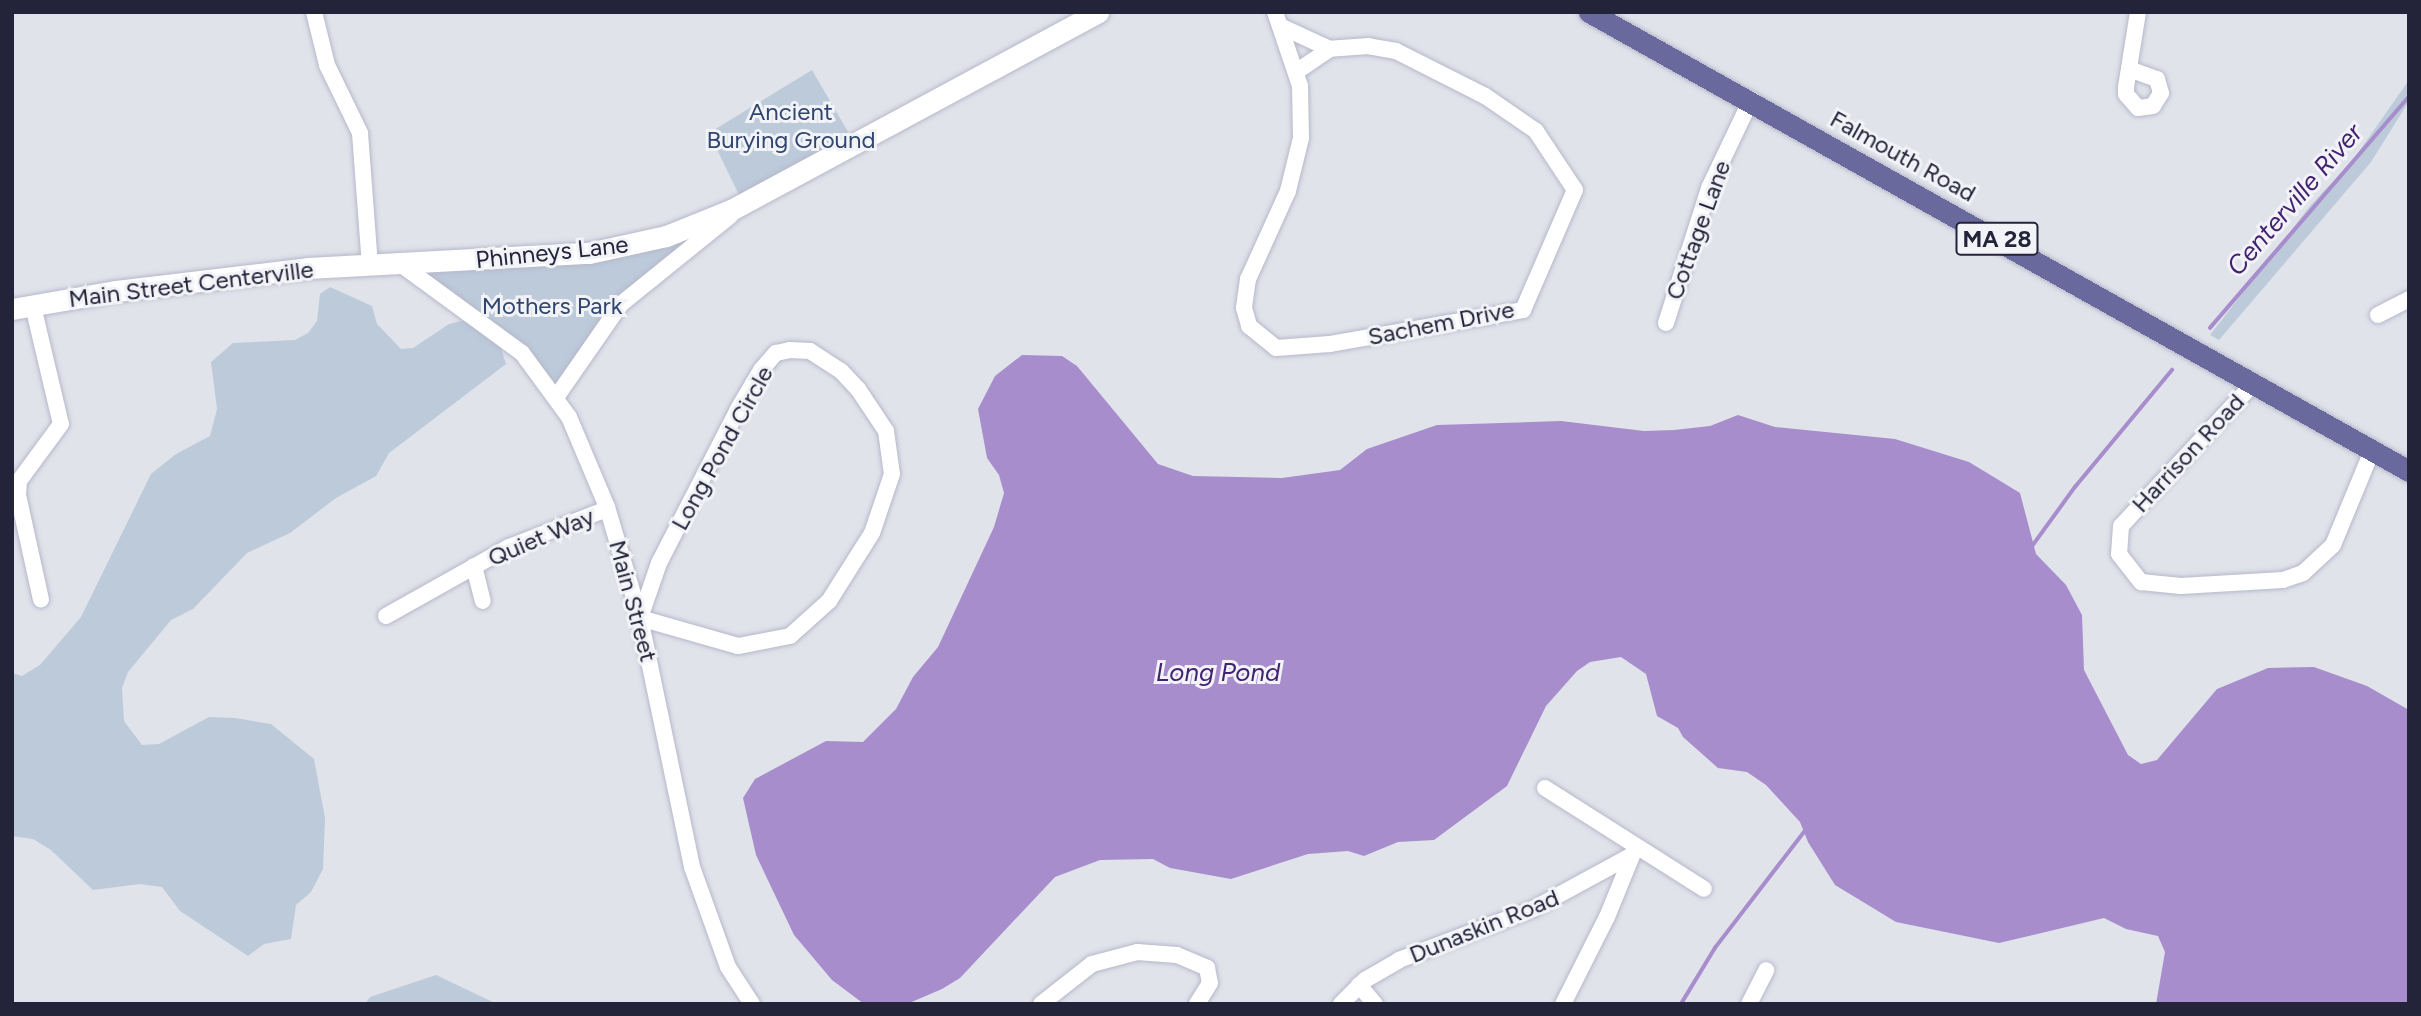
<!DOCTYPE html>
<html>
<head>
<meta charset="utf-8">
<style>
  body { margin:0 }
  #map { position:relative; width:2421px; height:1016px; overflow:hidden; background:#e1e3eb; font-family:Figtree,sans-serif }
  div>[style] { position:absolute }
  .green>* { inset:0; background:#bccada }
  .water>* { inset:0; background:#a78dcc }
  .stream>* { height:3.5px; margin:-1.75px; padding:0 1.75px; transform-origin:1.75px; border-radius:1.75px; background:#a78dcc }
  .roads { filter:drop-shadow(0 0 2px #b6b8c9) drop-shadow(0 0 2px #b6b8c9) }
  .street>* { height:16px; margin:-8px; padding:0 8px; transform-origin:8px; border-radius:8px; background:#fff }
  .secondary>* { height:21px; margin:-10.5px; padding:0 10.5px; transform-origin:10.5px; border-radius:10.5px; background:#fff }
  .primary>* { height:21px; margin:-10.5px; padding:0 10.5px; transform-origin:10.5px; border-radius:10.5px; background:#69699d }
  span { translate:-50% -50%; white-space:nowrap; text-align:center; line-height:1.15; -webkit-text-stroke:6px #f2f3f7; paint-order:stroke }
  .shield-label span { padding:2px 5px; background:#f2f3f7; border:2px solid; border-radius:5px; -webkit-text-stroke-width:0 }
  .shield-label { font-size:23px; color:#23233a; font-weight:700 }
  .park-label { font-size:24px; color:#30466e }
  .street-label { font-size:24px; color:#23233a }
  .water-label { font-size:26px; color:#432271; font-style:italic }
  .frame { position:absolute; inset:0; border:14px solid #23233a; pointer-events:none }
</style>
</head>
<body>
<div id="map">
  <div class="green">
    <i style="clip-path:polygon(812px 70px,851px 137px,739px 195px,709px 133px)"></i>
    <i style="clip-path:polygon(2409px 80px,2409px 101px,2371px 162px,2219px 340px,2210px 335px,2310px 206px,2353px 160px)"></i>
    <i style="clip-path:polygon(709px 225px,604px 314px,557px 384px,511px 335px,420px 274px)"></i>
    <i style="clip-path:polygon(330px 287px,372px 306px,377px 324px,401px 349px,413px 348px,449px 324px,470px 319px,499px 342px,506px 364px,389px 453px,376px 476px,336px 498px,290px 533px,247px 553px,193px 609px,171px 620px,128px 672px,122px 688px,124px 721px,142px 745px,159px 744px,209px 717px,235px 718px,271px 724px,314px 759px,325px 818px,323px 869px,311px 892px,296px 905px,291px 939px,264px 944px,248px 956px,180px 911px,162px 887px,140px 884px,93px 890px,51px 850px,33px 839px,12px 836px,12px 673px,22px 676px,40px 665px,81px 617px,151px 474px,176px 454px,210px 436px,217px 409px,211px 362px,233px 343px,295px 340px,308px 333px,317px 321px,320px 294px)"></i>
    <i style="clip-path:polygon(436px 975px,497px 1004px,365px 1004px,370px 997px)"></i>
  </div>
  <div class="water">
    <i style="clip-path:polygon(1022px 355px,1062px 356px,1077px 366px,1158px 464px,1193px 476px,1282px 478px,1340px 470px,1367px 449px,1437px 425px,1561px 421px,1644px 431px,1674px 430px,1710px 426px,1738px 415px,1775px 427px,1895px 439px,1969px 462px,2020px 493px,2036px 554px,2066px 585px,2082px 615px,2084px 670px,2128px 755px,2141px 764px,2157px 760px,2217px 689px,2268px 668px,2314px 667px,2367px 686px,2409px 710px,2409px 1004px,2156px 1004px,2165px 952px,2158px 936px,2126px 929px,2104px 918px,1999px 943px,1896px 922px,1835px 885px,1808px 842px,1800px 822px,1766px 785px,1747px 772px,1718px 768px,1683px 737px,1678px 728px,1657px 716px,1646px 674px,1621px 657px,1590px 662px,1577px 671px,1546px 706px,1507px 786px,1434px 840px,1398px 842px,1364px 856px,1348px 851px,1308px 854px,1231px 879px,1170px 868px,1153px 859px,1100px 860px,1055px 877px,960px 978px,942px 989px,907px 1004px,864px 1004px,832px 980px,794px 935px,756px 855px,743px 798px,755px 779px,826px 741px,863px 742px,896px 709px,913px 677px,938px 647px,994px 527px,1004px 493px,999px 475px,987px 458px,978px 409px,995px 376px)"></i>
  </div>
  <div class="stream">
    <i style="left:2210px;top:328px;width:305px;rotate:-49.3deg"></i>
    <i style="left:2033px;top:545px;width:72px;rotate:-54.1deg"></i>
    <i style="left:2075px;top:487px;width:152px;rotate:-50.3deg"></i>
    <i style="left:1681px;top:1004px;width:66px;rotate:-58.7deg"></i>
    <i style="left:1715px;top:948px;width:146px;rotate:-52.5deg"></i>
  </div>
  <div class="roads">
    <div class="street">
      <i style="left:314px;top:12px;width:55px;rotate:76.2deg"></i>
      <i style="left:327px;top:65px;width:76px;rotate:64.1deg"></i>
      <i style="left:360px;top:133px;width:133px;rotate:85.7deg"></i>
      <i style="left:1275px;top:12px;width:78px;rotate:71.3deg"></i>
      <i style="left:1300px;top:86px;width:52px;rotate:88.9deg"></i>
      <i style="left:1301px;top:138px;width:55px;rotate:103.8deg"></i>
      <i style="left:1288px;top:191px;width:97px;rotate:114.4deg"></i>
      <i style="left:1248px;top:279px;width:29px;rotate:98deg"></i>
      <i style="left:1244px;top:308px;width:19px;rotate:74deg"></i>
      <i style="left:1249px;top:326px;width:35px;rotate:39deg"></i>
      <i style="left:1276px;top:348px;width:54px;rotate:-4.2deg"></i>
      <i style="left:1330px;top:344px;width:196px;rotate:-10deg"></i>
      <i style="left:1523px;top:310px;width:131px;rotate:-66.6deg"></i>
      <i style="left:1575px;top:190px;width:71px;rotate:-123.5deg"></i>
      <i style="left:1536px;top:131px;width:62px;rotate:-145.5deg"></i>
      <i style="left:1485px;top:96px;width:100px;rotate:-153.2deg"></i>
      <i style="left:1396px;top:51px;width:27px;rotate:-170deg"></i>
      <i style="left:1369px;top:46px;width:39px;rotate:176deg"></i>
      <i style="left:1330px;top:49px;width:41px;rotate:145.9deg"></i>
      <i style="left:1280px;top:26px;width:55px;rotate:24.7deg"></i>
      <i style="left:2129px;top:69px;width:30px;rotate:20deg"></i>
      <i style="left:2157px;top:79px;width:15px;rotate:74deg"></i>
      <i style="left:2161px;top:93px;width:15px;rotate:122deg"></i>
      <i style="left:2153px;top:106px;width:15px;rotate:172deg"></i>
      <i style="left:2138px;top:108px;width:18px;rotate:-131deg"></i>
      <i style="left:2126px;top:94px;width:7px;rotate:-90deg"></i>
      <i style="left:2126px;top:87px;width:76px;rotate:-80.9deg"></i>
      <i style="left:403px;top:266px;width:147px;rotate:36.2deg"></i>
      <i style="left:522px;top:353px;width:79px;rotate:53.7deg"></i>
      <i style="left:569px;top:417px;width:98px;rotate:67.1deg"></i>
      <i style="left:607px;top:507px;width:116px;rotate:73.4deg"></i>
      <i style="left:640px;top:618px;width:254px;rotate:78.2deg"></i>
      <i style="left:692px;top:867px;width:106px;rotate:70.2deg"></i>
      <i style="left:728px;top:967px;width:44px;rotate:57deg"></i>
      <i style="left:33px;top:306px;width:121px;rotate:76.7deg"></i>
      <i style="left:61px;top:424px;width:71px;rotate:126.4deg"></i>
      <i style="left:19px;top:481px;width:14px;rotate:94deg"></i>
      <i style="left:18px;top:495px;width:107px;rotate:77.6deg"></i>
      <i style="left:2378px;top:315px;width:35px;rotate:-27deg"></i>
      <i style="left:1666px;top:323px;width:142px;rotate:-72.3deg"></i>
      <i style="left:1709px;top:188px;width:98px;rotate:-64.5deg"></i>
      <i style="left:790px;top:350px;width:20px;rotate:3deg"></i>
      <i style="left:810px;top:351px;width:37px;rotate:33deg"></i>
      <i style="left:841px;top:371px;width:25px;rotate:47deg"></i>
      <i style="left:858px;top:389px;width:50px;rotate:56.3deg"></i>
      <i style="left:886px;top:431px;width:43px;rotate:82.1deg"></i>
      <i style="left:892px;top:474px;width:62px;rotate:108.7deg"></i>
      <i style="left:872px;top:533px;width:80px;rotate:122.3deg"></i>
      <i style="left:829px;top:601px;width:52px;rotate:138.1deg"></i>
      <i style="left:790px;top:636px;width:53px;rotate:169.1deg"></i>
      <i style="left:738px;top:646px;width:102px;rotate:-164.1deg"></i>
      <i style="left:640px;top:618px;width:58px;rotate:-70.9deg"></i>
      <i style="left:659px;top:563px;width:173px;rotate:-62.8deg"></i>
      <i style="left:738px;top:409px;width:45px;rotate:-59.5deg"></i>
      <i style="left:761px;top:370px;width:23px;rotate:-49deg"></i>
      <i style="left:776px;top:353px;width:14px;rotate:-12deg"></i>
      <i style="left:2253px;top:384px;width:194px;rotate:132.9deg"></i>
      <i style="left:2121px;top:526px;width:28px;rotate:94deg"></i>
      <i style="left:2119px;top:554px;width:36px;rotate:52deg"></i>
      <i style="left:2141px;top:582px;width:40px;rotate:5.7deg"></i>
      <i style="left:2181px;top:586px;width:102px;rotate:-3.4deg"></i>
      <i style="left:2283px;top:580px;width:21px;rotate:-19deg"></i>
      <i style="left:2303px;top:573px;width:41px;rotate:-43deg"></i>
      <i style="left:2333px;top:545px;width:102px;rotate:-67.5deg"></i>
      <i style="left:557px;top:396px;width:112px;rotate:-55.2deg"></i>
      <i style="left:621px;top:304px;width:140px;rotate:-38.9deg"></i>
      <i style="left:474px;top:566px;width:36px;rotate:76deg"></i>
      <i style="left:386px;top:616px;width:141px;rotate:-29.3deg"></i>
      <i style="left:509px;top:547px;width:105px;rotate:-21.2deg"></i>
      <i style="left:1545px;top:788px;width:188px;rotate:32.4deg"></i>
      <i style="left:1359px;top:985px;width:25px;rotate:50deg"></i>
      <i style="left:1041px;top:1004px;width:65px;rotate:-38.1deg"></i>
      <i style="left:1092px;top:964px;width:47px;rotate:-14.9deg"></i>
      <i style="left:1137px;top:952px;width:40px;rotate:4.3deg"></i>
      <i style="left:1177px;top:955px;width:33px;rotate:23deg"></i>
      <i style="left:1207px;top:968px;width:15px;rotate:79deg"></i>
      <i style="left:1210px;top:983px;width:25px;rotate:122deg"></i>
      <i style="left:1341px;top:1004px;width:34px;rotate:-45deg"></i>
      <i style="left:1365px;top:980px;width:39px;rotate:-30deg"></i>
      <i style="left:1399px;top:960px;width:143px;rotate:-20.8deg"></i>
      <i style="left:1533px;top:909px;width:113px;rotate:-28.6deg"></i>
      <i style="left:1563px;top:1004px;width:97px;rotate:-63.2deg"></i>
      <i style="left:1607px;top:917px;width:71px;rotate:-67.8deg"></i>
      <i style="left:1749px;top:1004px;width:38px;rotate:-63deg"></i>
    </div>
    <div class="secondary">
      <i style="left:12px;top:309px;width:106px;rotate:-9.8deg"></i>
      <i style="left:116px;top:291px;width:193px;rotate:-6.8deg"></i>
      <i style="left:308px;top:268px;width:281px;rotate:-3.1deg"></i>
      <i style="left:589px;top:253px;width:79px;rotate:-12.4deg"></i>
      <i style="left:666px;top:236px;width:70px;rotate:-21.8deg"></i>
      <i style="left:731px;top:210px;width:417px;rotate:-28.3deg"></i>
    </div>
    <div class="primary">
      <i style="left:1589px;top:12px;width:940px;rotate:29.24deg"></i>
    </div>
  </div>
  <div class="shield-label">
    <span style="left:1997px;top:239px">MA 28</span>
  </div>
  <div class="park-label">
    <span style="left:791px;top:126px">Ancient<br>Burying Ground</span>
    <span style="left:552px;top:306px">Mothers Park</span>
  </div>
  <div class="street-label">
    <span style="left:1903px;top:156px;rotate:29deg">Falmouth Road</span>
    <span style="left:1698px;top:230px;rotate:-70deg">Cottage Lane</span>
    <span style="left:552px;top:252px;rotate:-6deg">Phinneys Lane</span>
    <span style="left:191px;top:284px;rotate:-7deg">Main Street Centerville</span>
    <span style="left:1441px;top:323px;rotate:-11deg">Sachem Drive</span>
    <span style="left:722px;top:448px;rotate:-61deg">Long Pond Circle</span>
    <span style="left:2188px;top:453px;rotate:-47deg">Harrison Road</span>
    <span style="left:541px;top:537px;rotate:-23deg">Quiet Way</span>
    <span style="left:633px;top:601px;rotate:75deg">Main Street</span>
    <span style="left:1484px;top:926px;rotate:-22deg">Dunaskin Road</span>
  </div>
  <div class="water-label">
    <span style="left:2295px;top:200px;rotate:-49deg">Centerville River</span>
    <span style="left:1218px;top:673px">Long Pond</span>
  </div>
  <div class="frame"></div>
</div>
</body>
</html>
